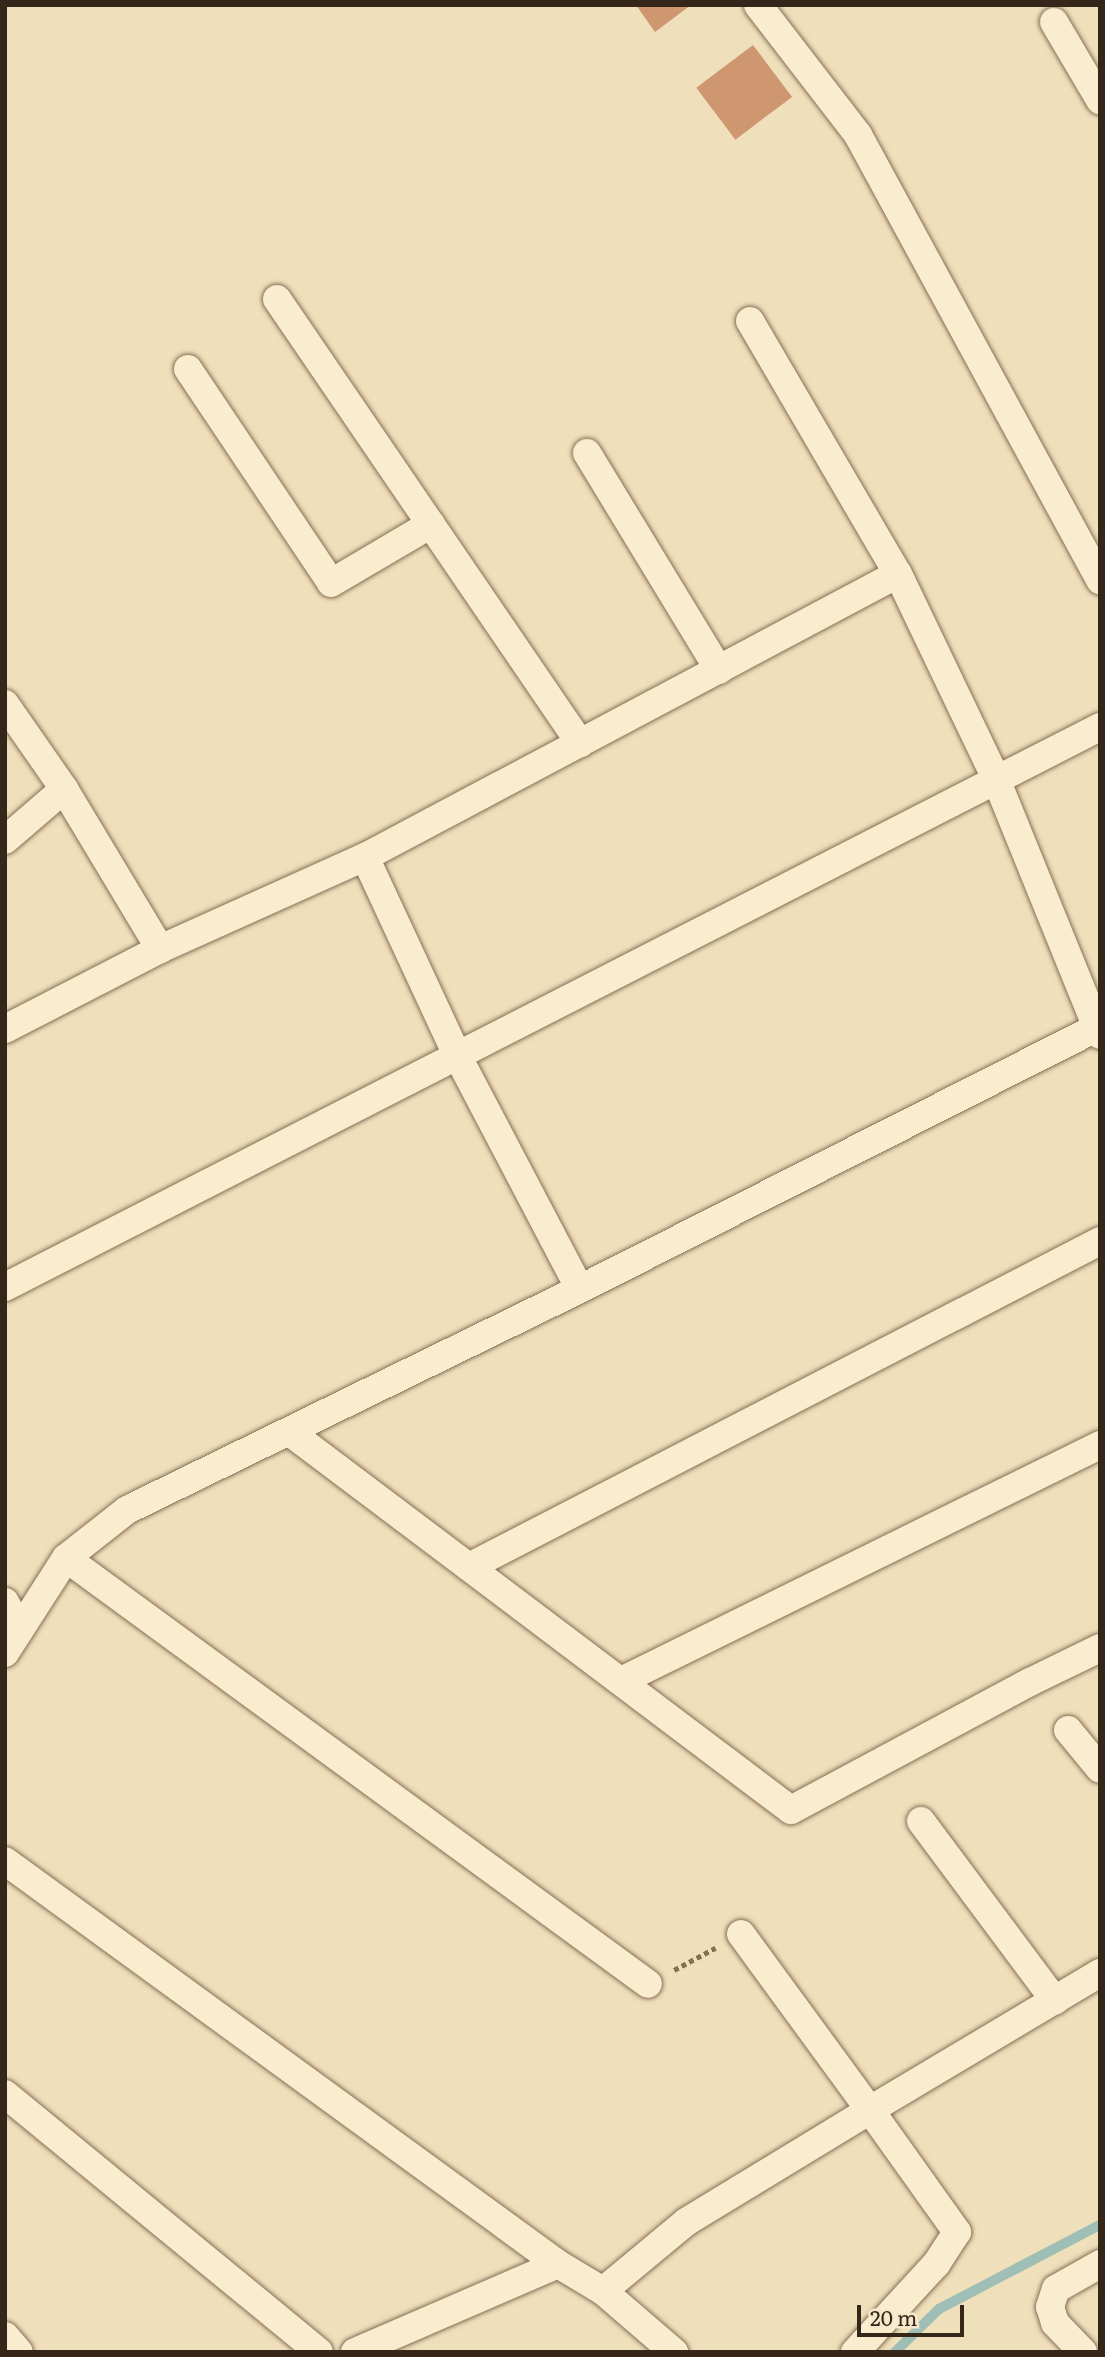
<!DOCTYPE html>
<html>
<head>
<meta charset="utf-8">
<style>
  body { margin:0 }
  #map { position:relative; width:1105px; height:2357px; overflow:hidden; background:#efdfbb; font-family:Literata,serif }
  div>[style] { position:absolute }
  .stream>* { height:10px; margin:-5px; padding:0 5px; transform-origin:5px; border-radius:5px; background:#9fbfb6 }
  .building>* { inset:0; background:#ce976f; transform-origin:0 0 }
  .path>* { height:4.5px; margin-top:-2.25px; transform-origin:0; background:repeating-linear-gradient(90deg,#866f55 0 5px,transparent 0 8.5px) }
  .roads { filter:drop-shadow(0 0 2px #866f55) drop-shadow(0 0 2px #866f55) }
  .street>* { height:28px; margin:-14px; padding:0 14px; transform-origin:14px; border-radius:14px; background:#faecce }
  span { translate:-50% -50%; white-space:nowrap; text-align:center; line-height:1.15; -webkit-text-stroke:7px #f6e9cb; paint-order:stroke }
  .frame { position:absolute; inset:0; border:7px solid #34271a; pointer-events:none }
  .scale { position:absolute; left:857px; top:2305px; width:107px; height:32px; box-sizing:border-box; border:4px solid #34271a; border-top:0; padding-left:9px; font-size:21px; line-height:24px; white-space:nowrap; color:#34271a; -webkit-text-stroke:5px #f6e9cb; paint-order:stroke }
</style>
</head>
<body>
<div id="map">
  <div class="stream">
    <i style="left:895px;top:2352px;width:62px;rotate:-44.3deg"></i>
    <i style="left:939px;top:2309px;width:182px;rotate:-27.6deg"></i>
  </div>
  <div class="building">
    <i style="clip-path:polygon(636px 5px,691px 5px,655px 32px)"></i>
    <i style="left:753px;top:45px;width:65px;height:71px;rotate:53deg"></i>
  </div>
  <div class="path">
    <i style="left:674px;top:1970px;width:47px;rotate:-28.2deg"></i>
  </div>
  <div class="roads">
    <div class="street">
      <i style="left:758px;top:5px;width:164px;rotate:52.4deg"></i>
      <i style="left:858px;top:135px;width:507px;rotate:61.46deg"></i>
      <i style="left:1054px;top:22px;width:91px;rotate:59.5deg"></i>
      <i style="left:277px;top:299px;width:538px;rotate:55.69deg"></i>
      <i style="left:750px;top:321px;width:293px;rotate:59.7deg"></i>
      <i style="left:898px;top:574px;width:227px;rotate:64.4deg"></i>
      <i style="left:996px;top:779px;width:276px;rotate:67.9deg"></i>
      <i style="left:188px;top:369px;width:257px;rotate:56.2deg"></i>
      <i style="left:331px;top:583px;width:116px;rotate:-30.5deg"></i>
      <i style="left:587px;top:453px;width:254px;rotate:58.7deg"></i>
      <i style="left:5px;top:704px;width:103px;rotate:55.2deg"></i>
      <i style="left:64px;top:789px;width:187px;rotate:59deg"></i>
      <i style="left:5px;top:840px;width:78px;rotate:-40.8deg"></i>
      <i style="left:365px;top:857px;width:218px;rotate:65.1deg"></i>
      <i style="left:457px;top:1055px;width:264px;rotate:62.3deg"></i>
      <i style="left:5px;top:1029px;width:174px;rotate:-27.3deg"></i>
      <i style="left:160px;top:949px;width:225px;rotate:-24.2deg"></i>
      <i style="left:365px;top:857px;width:603px;rotate:-27.97deg"></i>
      <i style="left:5px;top:1287px;width:1230px;rotate:-27.09deg"></i>
      <i style="left:291px;top:1433px;width:626px;rotate:37.02deg"></i>
      <i style="left:791px;top:1810px;width:271px;rotate:-28.2deg"></i>
      <i style="left:1030px;top:1682px;width:78px;rotate:-25.9deg"></i>
      <i style="left:66px;top:1558px;width:721px;rotate:36.2deg"></i>
      <i style="left:469px;top:1567px;width:710px;rotate:-27.32deg"></i>
      <i style="left:5px;top:1602px;width:31px;rotate:61deg"></i>
      <i style="left:5px;top:1653px;width:113px;rotate:-57.3deg"></i>
      <i style="left:66px;top:1558px;width:78px;rotate:-38.2deg"></i>
      <i style="left:127px;top:1510px;width:504px;rotate:-26.01deg"></i>
      <i style="left:580px;top:1289px;width:583px;rotate:-26.83deg"></i>
      <i style="left:621px;top:1681px;width:534px;rotate:-26.23deg"></i>
      <i style="left:1068px;top:1730px;width:50px;rotate:50.6deg"></i>
      <i style="left:921px;top:1821px;width:224px;rotate:53.3deg"></i>
      <i style="left:5px;top:1861px;width:684px;rotate:36.08deg"></i>
      <i style="left:558px;top:2264px;width:52px;rotate:31deg"></i>
      <i style="left:603px;top:2291px;width:94px;rotate:40.7deg"></i>
      <i style="left:741px;top:1934px;width:218px;rotate:53.8deg"></i>
      <i style="left:870px;top:2110px;width:268px;rotate:-30.8deg"></i>
      <i style="left:5px;top:2094px;width:406px;rotate:39.4deg"></i>
      <i style="left:603px;top:2291px;width:108px;rotate:-39.7deg"></i>
      <i style="left:686px;top:2222px;width:215px;rotate:-31.3deg"></i>
      <i style="left:870px;top:2110px;width:150px;rotate:54.5deg"></i>
      <i style="left:957px;top:2232px;width:38px;rotate:123deg"></i>
      <i style="left:936px;top:2264px;width:120px;rotate:132.6deg"></i>
      <i style="left:5px;top:2336px;width:21px;rotate:49deg"></i>
      <i style="left:355px;top:2352px;width:221px;rotate:-23.4deg"></i>
      <i style="left:1083px;top:2352px;width:40px;rotate:-134deg"></i>
      <i style="left:1055px;top:2323px;width:17px;rotate:-107deg"></i>
      <i style="left:1050px;top:2307px;width:19px;rotate:-72deg"></i>
      <i style="left:1056px;top:2289px;width:51px;rotate:-29.6deg"></i>
    </div>
  </div>
  <div class="frame"></div>
  <div class="scale">20 m</div>
</div>
</body>
</html>
